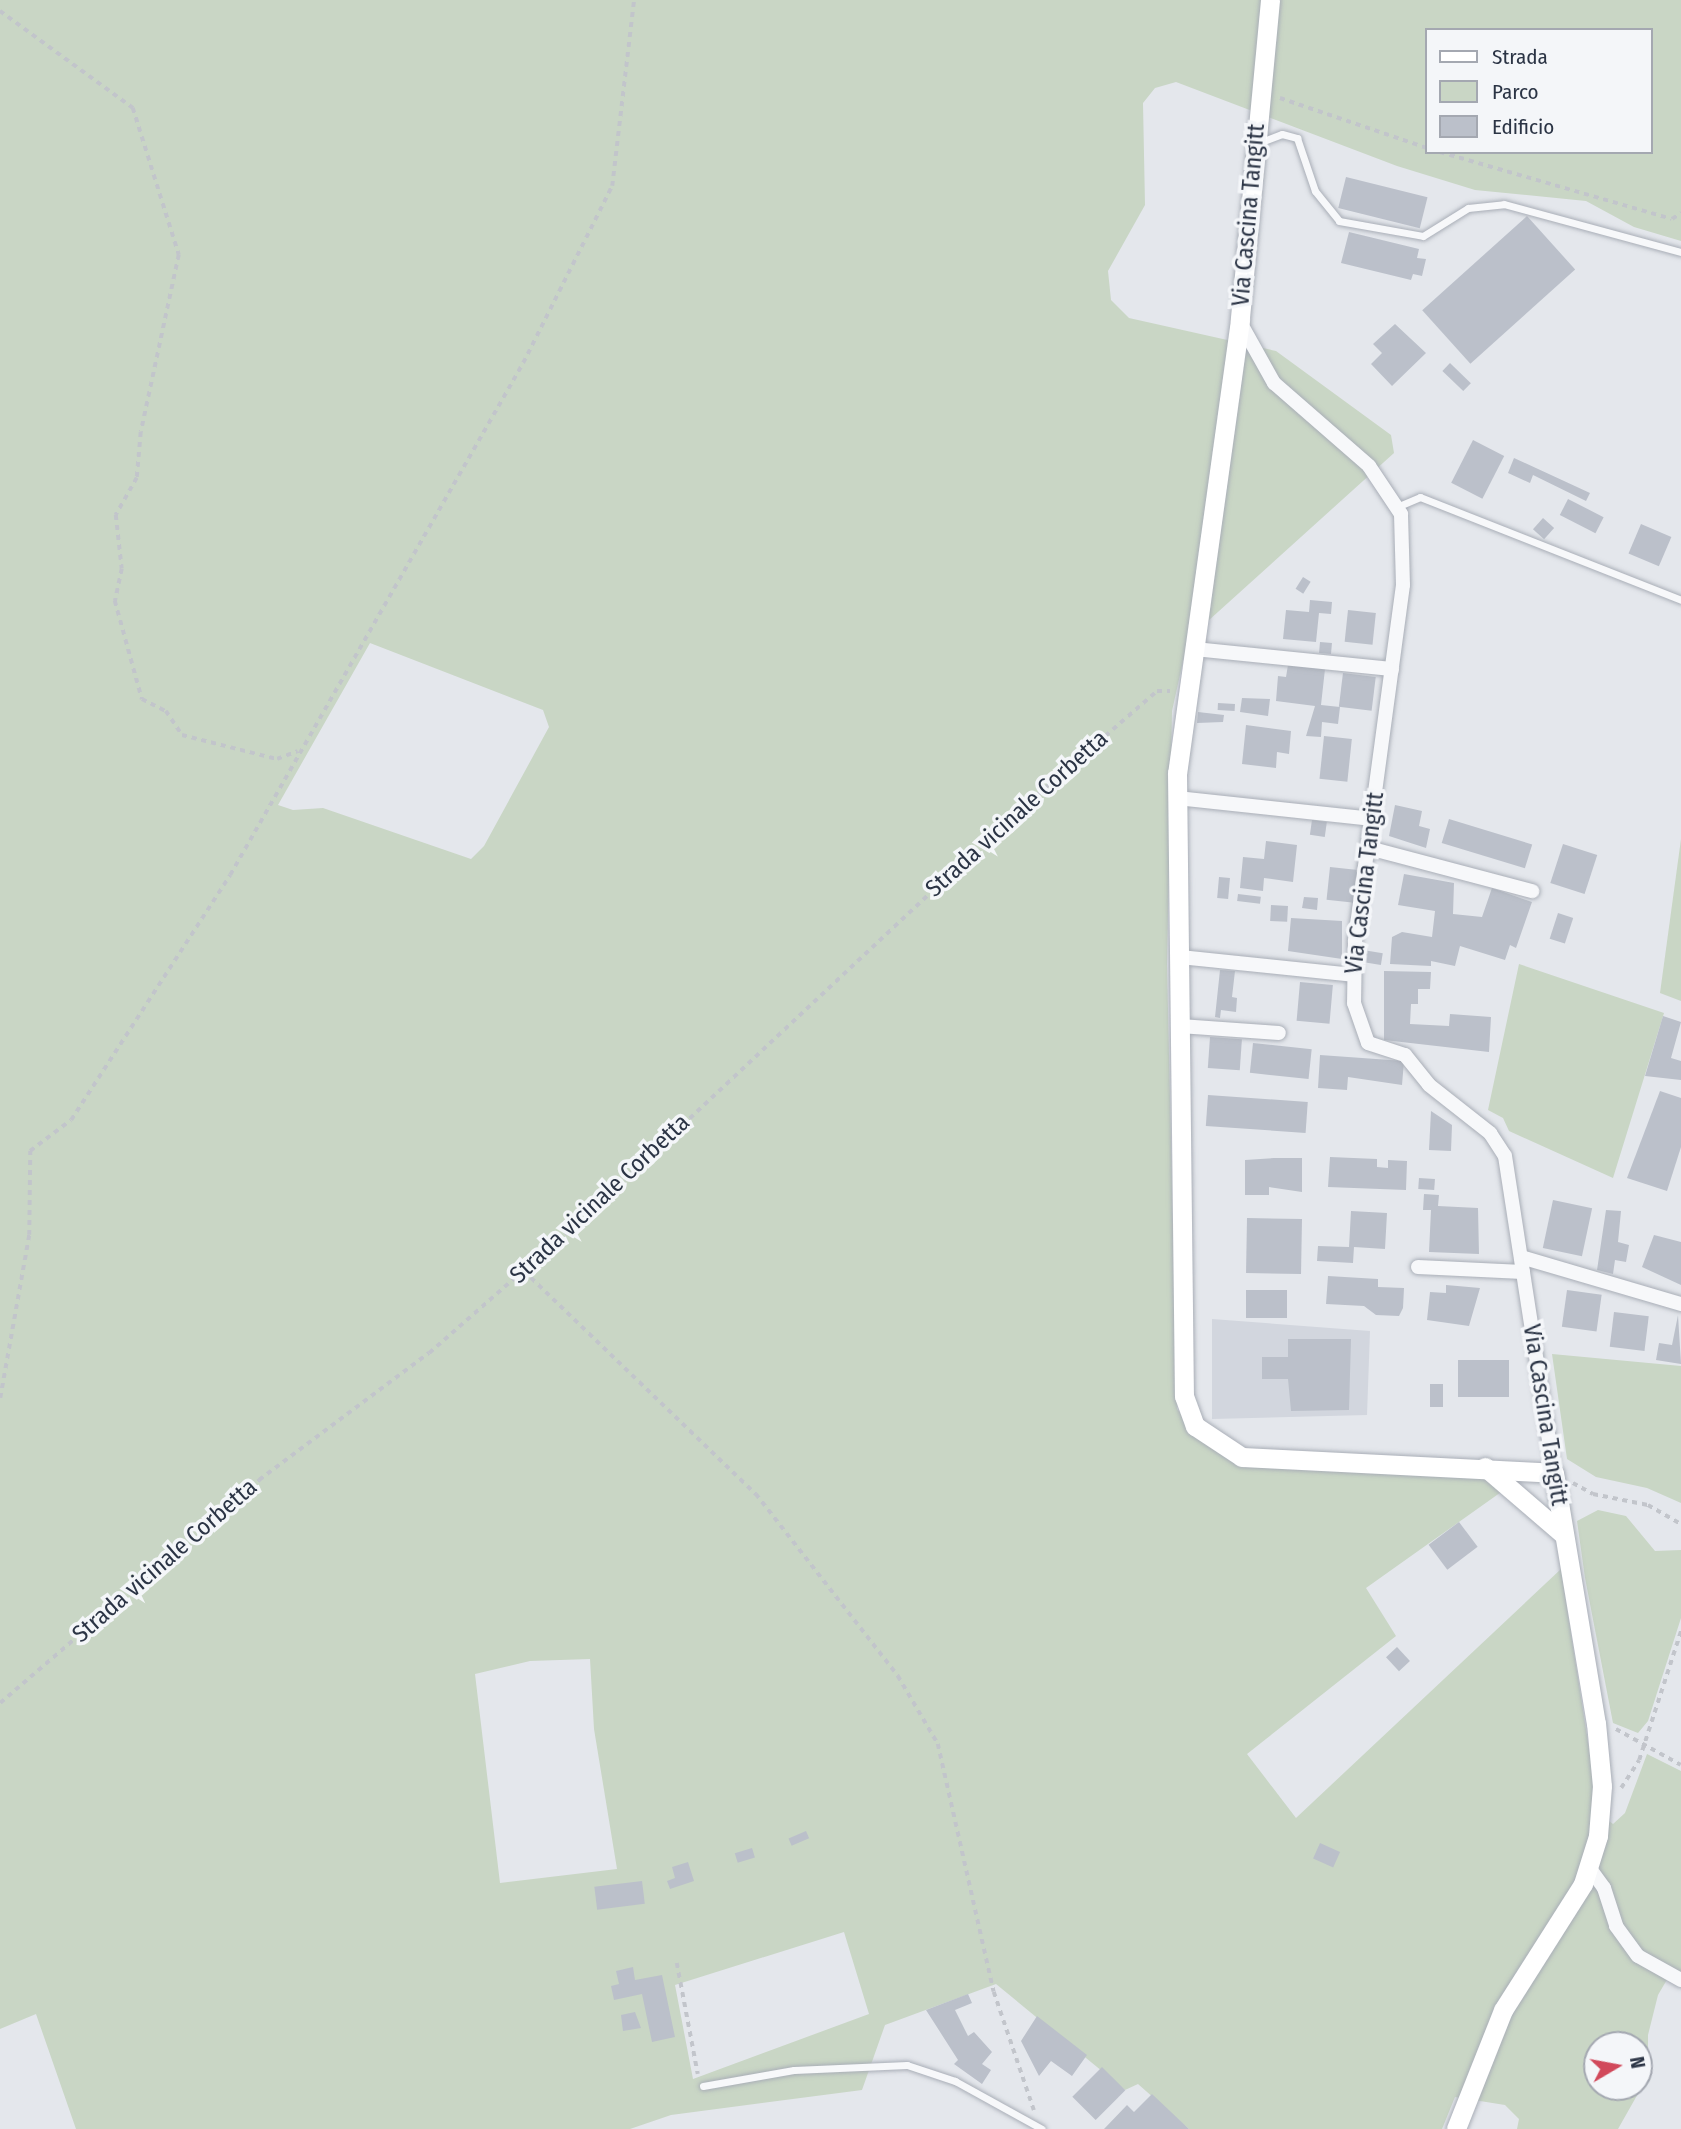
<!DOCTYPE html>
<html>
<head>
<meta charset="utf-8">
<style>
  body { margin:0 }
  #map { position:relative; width:1681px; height:2129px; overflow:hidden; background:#e4e7ec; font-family:"Fira Sans Condensed",sans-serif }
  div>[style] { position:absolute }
  .built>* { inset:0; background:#d2d6de }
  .green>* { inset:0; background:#c9d6c5 }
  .building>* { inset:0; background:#bbc0ca; transform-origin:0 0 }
  .path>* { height:3.5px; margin-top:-1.75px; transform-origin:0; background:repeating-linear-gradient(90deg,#c2c5cb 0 5px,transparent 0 10px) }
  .roads { filter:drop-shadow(0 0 2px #a9aeb7) drop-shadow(0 0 2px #a9aeb7) }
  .lane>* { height:7px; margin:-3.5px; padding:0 3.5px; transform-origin:3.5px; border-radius:3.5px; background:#f7f8fa }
  .street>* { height:14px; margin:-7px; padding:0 7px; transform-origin:7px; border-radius:7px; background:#f7f8fa }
  .secondary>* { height:19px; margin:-9.5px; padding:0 9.5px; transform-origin:9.5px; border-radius:9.5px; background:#fff }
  span { translate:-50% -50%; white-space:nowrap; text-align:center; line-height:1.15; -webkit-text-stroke:7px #f4f6f9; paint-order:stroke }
  .street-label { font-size:24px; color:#2b3445 }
  .legend { position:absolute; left:1425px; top:28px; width:228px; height:126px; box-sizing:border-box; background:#f4f6f9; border:2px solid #a4a8b1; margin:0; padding:9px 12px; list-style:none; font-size:21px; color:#2b3445 }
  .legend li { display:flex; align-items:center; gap:14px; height:35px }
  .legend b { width:35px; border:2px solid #a4a8b1 }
  .north { position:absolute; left:1583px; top:2031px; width:70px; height:70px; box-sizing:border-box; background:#f4f6f9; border:2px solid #a4a8b1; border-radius:50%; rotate:80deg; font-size:19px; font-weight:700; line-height:28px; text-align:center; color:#2b3445 }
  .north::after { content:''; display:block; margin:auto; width:24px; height:32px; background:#d1495b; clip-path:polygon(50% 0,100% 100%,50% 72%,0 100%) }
</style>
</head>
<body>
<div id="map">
  <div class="built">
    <i style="clip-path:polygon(1212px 1319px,1370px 1331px,1367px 1415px,1212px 1419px)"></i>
  </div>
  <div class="green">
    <i style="clip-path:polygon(evenodd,0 0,1681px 0,1681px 241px,1634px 227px,1586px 201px,1475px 190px,1397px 166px,1176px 82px,1155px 88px,1143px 103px,1145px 205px,1108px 271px,1111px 300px,1129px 318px,1276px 351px,1391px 435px,1394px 453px,1188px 639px,1172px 711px,1167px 965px,1177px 1409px,1207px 1445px,1479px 1471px,1504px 1490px,1366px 1588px,1396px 1636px,1247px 1754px,1296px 1818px,1561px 1569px,1597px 1800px,1608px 1820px,1613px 1824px,1625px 1813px,1647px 1754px,1681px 1771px,1681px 1975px,1672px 1971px,1658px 1995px,1648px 2035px,1648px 2076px,1618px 2129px,1517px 2129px,1519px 2119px,1505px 2105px,1455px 2097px,1442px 2129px,1189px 2129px,1138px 2084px,1125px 2090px,996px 1984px,885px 2025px,862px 2090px,671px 2115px,630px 2129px,76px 2129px,36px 2014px,0 2029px,0 0,1427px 30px,1651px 30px,1651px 152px,1427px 152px,1427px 30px,0 0,370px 643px,543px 710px,549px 727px,484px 846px,471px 859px,323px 808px,293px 810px,278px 805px,370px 643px,0 0,590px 1659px,594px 1729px,617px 1869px,500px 1883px,475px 1674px,530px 1661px,590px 1659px,0 0,844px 1932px,869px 2014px,693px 2079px,675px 1985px,844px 1932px,0 0,1597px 2045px,1639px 2045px,1639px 2087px,1597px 2087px,1597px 2045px)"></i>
    <i style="clip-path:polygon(1681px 839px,1681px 1001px,1660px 993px)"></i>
    <i style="clip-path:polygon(1519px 964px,1664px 1013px,1613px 1178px,1509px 1131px,1503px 1118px,1488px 1110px)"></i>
    <i style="clip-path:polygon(1552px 1354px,1681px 1366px,1681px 1503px,1647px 1488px,1596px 1477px,1567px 1459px)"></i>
    <i style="clip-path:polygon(1598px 1510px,1626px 1516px,1655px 1551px,1681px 1550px,1681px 1618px,1648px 1721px,1638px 1733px,1613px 1723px,1585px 1578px,1577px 1521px)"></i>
  </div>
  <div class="building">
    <i style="left:1346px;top:177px;width:84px;height:32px;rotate:14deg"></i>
    <i style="left:1527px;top:216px;width:72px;height:141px;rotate:48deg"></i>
    <i style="clip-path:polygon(1349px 232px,1419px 249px,1417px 258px,1426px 259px,1422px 276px,1413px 274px,1411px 280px,1341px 263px)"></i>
    <i style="clip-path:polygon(1395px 324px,1426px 353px,1392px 386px,1371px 364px,1382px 353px,1373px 344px)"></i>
    <i style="left:1450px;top:363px;width:29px;height:11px;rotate:44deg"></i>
    <i style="left:1473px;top:440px;width:35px;height:48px;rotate:27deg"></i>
    <i style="clip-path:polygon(1514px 458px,1590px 493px,1586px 501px,1533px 475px,1530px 483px,1508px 473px)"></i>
    <i style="left:1568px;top:499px;width:40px;height:18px;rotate:27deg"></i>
    <i style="left:1543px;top:518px;width:15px;height:15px;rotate:42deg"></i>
    <i style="left:1641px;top:524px;width:33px;height:32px;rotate:23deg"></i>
    <i style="left:1303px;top:577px;width:9px;height:14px;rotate:32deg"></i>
    <i style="clip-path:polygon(1310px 600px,1332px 602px,1331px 614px,1319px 613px,1316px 642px,1283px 639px,1286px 610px,1309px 612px)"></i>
    <i style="left:1348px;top:610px;width:28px;height:32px;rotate:6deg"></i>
    <i style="left:1320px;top:642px;width:12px;height:11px;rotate:5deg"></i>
    <i style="clip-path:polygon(1288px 665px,1325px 669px,1321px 705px,1340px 707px,1338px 724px,1322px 722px,1321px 737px,1306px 736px,1315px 706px,1276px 701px,1278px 676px,1286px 677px)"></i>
    <i style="left:1343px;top:673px;width:33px;height:34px;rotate:7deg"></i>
    <i style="clip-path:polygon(1242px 698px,1270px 699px,1268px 716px,1240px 712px)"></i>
    <i style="left:1218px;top:703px;width:17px;height:7px;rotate:3deg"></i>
    <i style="clip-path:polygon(1198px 712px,1224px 715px,1223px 722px,1197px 723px)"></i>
    <i style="clip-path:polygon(1246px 725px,1291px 731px,1289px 754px,1277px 752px,1276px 768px,1242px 764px)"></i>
    <i style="left:1324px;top:736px;width:28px;height:43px;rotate:6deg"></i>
    <i style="clip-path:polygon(1395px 805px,1422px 811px,1419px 826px,1430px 829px,1426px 848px,1389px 836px)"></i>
    <i style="left:1449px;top:819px;width:87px;height:25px;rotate:17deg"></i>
    <i style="left:1312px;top:820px;width:15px;height:15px;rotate:8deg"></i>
    <i style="clip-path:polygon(1266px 841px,1297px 845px,1293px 882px,1264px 878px,1263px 891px,1240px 888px,1243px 857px,1264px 859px)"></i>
    <i style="left:1563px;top:844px;width:36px;height:41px;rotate:18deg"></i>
    <i style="left:1330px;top:867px;width:28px;height:33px;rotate:6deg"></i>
    <i style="clip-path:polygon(1404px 874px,1454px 883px,1453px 914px,1482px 917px,1492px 888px,1532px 902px,1516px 948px,1510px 945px,1505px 960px,1460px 946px,1455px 966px,1431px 961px,1431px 966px,1390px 964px,1392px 937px,1402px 932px,1432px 937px,1435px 911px,1398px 905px)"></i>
    <i style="left:1219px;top:877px;width:11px;height:21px;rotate:5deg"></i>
    <i style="left:1238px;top:894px;width:23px;height:7px;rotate:7deg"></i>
    <i style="clip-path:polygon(1304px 897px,1318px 898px,1317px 910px,1302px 908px)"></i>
    <i style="left:1271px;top:905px;width:17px;height:16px;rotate:3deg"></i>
    <i style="left:1558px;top:913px;width:16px;height:27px;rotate:18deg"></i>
    <i style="clip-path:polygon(1291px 918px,1342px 921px,1342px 959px,1288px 951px)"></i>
    <i style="left:1363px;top:950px;width:20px;height:12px;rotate:9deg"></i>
    <i style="clip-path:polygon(1220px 970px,1235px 971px,1232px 997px,1237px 998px,1236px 1012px,1221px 1010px,1220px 1018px,1215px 1017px)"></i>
    <i style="clip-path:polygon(1384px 971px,1431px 972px,1430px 989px,1418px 989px,1418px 1004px,1411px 1004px,1410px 1024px,1449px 1026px,1450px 1014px,1491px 1017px,1489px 1052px,1384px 1040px)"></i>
    <i style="left:1300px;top:982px;width:33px;height:39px;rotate:5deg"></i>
    <i style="clip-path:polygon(1663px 1016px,1681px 1022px,1671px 1058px,1681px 1061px,1681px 1080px,1645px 1076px)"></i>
    <i style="left:1210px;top:1037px;width:32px;height:31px;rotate:4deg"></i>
    <i style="left:1253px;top:1043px;width:59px;height:30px;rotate:6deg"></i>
    <i style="clip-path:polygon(1320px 1055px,1404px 1061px,1402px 1085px,1348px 1077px,1347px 1090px,1318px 1088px)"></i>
    <i style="clip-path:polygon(1660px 1091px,1681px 1098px,1681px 1147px,1667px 1191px,1627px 1178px)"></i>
    <i style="left:1208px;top:1095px;width:100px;height:31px;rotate:4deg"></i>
    <i style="clip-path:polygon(1431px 1111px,1452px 1125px,1451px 1151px,1429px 1150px)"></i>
    <i style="clip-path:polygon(1330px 1157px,1377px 1159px,1377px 1167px,1388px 1168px,1388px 1160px,1407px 1161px,1406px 1190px,1328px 1187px)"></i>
    <i style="clip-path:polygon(1274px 1158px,1302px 1158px,1302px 1192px,1269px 1187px,1269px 1195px,1245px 1195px,1245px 1160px)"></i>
    <i style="left:1419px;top:1178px;width:16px;height:11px;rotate:4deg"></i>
    <i style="clip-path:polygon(1424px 1194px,1439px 1195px,1438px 1206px,1478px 1208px,1479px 1254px,1429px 1252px,1431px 1210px,1423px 1210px)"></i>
    <i style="left:1553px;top:1200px;width:40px;height:49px;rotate:12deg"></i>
    <i style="clip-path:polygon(1606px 1210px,1621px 1211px,1618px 1242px,1629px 1245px,1626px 1262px,1615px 1260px,1613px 1274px,1597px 1270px)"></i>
    <i style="clip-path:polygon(1351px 1211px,1387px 1213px,1385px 1249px,1354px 1247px,1353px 1263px,1317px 1261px,1318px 1246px,1349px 1247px)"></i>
    <i style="left:1247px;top:1218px;width:55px;height:55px;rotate:1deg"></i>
    <i style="clip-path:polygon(1654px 1235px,1681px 1242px,1681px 1285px,1642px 1267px)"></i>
    <i style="clip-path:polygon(1328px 1276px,1378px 1279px,1378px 1287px,1404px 1288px,1403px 1308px,1399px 1316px,1376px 1315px,1364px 1306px,1326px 1304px)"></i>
    <i style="clip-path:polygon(1446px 1285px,1480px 1288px,1469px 1326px,1427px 1320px,1430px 1292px,1446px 1293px)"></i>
    <i style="left:1246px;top:1290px;width:41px;height:28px"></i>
    <i style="left:1567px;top:1290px;width:35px;height:37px;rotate:8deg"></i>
    <i style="left:1614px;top:1312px;width:35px;height:35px;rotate:7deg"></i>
    <i style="clip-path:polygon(1678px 1315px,1681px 1364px,1656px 1360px,1659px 1343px,1672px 1345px)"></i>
    <i style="clip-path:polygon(1288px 1339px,1351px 1339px,1349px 1410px,1291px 1411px,1288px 1379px,1262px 1379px,1262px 1357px,1288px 1357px)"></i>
    <i style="left:1509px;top:1360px;width:37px;height:51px;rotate:90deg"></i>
    <i style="left:1430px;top:1384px;width:13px;height:23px"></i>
    <i style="left:1459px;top:1522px;width:31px;height:38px;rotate:53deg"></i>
    <i style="left:1397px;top:1647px;width:19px;height:15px;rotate:47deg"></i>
    <i style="left:806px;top:1831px;width:8px;height:19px;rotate:67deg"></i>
    <i style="left:1320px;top:1843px;width:22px;height:17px;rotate:24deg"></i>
    <i style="left:752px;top:1848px;width:10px;height:18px;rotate:73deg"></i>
    <i style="clip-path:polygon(688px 1862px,694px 1881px,670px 1889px,667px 1881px,675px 1878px,672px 1867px)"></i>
    <i style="left:642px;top:1881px;width:23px;height:48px;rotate:83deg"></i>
    <i style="clip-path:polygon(633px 1967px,635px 1980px,662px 1975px,675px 2037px,652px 2042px,642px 1994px,614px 2000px,611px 1986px,619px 1984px,616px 1971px)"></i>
    <i style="clip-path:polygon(968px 1994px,972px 2003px,955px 2010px,968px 2036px,974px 2032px,992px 2052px,982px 2064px,991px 2070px,982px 2084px,954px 2064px,958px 2060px,926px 2010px)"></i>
    <i style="clip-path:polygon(635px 2012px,641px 2028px,623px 2031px,621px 2015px)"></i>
    <i style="clip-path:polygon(1037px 2016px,1087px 2055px,1072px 2076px,1051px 2061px,1039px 2076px,1021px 2041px)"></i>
    <i style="left:1102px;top:2067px;width:33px;height:42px;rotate:45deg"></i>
    <i style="clip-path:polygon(1152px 2094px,1189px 2129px,1104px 2129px,1127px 2105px,1134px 2112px)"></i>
  </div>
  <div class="path">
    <i style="left:0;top:11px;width:165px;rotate:36.1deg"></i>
    <i style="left:133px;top:108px;width:154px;rotate:72.6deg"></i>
    <i style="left:179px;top:255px;width:181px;rotate:102.1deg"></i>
    <i style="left:141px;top:432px;width:46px;rotate:95deg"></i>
    <i style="left:137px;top:478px;width:43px;rotate:119.6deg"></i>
    <i style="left:116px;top:515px;width:54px;rotate:83.7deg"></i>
    <i style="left:122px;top:569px;width:33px;rotate:102deg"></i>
    <i style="left:115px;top:601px;width:102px;rotate:74.6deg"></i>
    <i style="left:142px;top:699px;width:27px;rotate:27deg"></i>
    <i style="left:166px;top:711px;width:29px;rotate:56deg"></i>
    <i style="left:182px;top:735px;width:98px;rotate:14.2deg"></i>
    <i style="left:277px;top:759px;width:22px;rotate:-21deg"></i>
    <i style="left:1280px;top:98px;width:155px;rotate:18.8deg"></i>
    <i style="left:1440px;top:152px;width:241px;rotate:16.1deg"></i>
    <i style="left:1672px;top:219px;width:11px;rotate:-34deg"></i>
    <i style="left:524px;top:1271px;width:322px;rotate:43.9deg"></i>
    <i style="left:756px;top:1494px;width:231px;rotate:52deg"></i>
    <i style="left:898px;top:1676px;width:79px;rotate:59.5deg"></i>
    <i style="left:938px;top:1744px;width:254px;rotate:77.3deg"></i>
    <i style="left:994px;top:1992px;width:125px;rotate:71.3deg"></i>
    <i style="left:0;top:1398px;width:166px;rotate:-79.9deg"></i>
    <i style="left:29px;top:1235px;width:84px;rotate:-89.3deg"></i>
    <i style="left:30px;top:1151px;width:51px;rotate:-37.1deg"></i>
    <i style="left:71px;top:1120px;width:292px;rotate:-57deg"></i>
    <i style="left:230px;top:875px;width:590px;rotate:-60.22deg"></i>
    <i style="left:523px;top:363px;width:198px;rotate:-63.3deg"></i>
    <i style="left:612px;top:186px;width:187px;rotate:-83.3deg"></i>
    <i style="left:1573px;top:1483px;width:23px;rotate:29deg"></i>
    <i style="left:1593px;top:1494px;width:56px;rotate:11.3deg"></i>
    <i style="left:1648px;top:1505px;width:38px;rotate:30deg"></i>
    <i style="left:0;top:1703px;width:342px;rotate:-40.7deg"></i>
    <i style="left:259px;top:1480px;width:212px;rotate:-36.8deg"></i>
    <i style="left:429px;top:1353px;width:201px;rotate:-41.2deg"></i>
    <i style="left:580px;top:1221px;width:585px;rotate:-43.13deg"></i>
    <i style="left:1007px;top:821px;width:198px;rotate:-40.9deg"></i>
    <i style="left:1157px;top:691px;width:13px"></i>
    <i style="left:1616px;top:1729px;width:74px;rotate:29deg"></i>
    <i style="left:1621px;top:1788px;width:33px;rotate:-57deg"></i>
    <i style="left:1639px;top:1760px;width:136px;rotate:-72deg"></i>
    <i style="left:677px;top:1963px;width:113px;rotate:79.3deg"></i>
  </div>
  <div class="roads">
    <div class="lane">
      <i style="left:1261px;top:142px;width:22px;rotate:-21deg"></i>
      <i style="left:1282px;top:134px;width:16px;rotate:15deg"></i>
      <i style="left:1297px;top:138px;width:56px;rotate:71.2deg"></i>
      <i style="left:1315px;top:191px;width:38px;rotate:51deg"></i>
      <i style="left:1339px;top:221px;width:85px;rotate:10.1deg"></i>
      <i style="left:1423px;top:236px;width:53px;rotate:-31.9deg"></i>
      <i style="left:1468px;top:208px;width:36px;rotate:-6deg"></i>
      <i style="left:1504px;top:204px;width:183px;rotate:15.2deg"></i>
      <i style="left:1399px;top:506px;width:23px;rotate:-23deg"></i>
      <i style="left:1420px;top:497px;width:281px;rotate:21.5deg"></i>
      <i style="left:703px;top:2086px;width:92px;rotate:-10deg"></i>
      <i style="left:794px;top:2070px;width:113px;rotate:-2.5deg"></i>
      <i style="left:907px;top:2065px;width:51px;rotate:18.4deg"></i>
      <i style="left:955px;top:2081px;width:99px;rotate:28.9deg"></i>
    </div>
    <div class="street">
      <i style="left:1241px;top:324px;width:68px;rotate:60.8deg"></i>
      <i style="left:1274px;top:383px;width:126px;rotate:41.1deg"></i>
      <i style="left:1369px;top:466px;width:58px;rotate:56.3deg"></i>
      <i style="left:1401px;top:514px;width:71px;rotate:88.4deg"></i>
      <i style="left:1403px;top:585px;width:360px;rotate:97.7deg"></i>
      <i style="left:1355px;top:942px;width:61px;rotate:90.9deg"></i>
      <i style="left:1354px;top:1003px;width:42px;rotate:70.7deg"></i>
      <i style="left:1368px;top:1043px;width:39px;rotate:18deg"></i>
      <i style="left:1405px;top:1055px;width:38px;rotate:51deg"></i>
      <i style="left:1429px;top:1085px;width:78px;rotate:38.2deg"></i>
      <i style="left:1490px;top:1133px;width:27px;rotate:57deg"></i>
      <i style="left:1505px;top:1156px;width:321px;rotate:81.2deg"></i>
      <i style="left:1194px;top:649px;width:199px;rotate:5.8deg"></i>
      <i style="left:1177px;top:798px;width:197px;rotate:6.1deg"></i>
      <i style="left:1369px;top:848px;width:169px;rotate:14.8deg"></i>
      <i style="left:1180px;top:957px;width:174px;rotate:5.9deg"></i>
      <i style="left:1180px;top:1026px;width:99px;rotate:4deg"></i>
      <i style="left:1521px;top:1257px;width:167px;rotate:16.4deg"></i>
      <i style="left:1418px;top:1267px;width:105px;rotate:2.7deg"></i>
      <i style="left:1591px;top:1870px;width:22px;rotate:54deg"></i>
      <i style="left:1604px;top:1888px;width:40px;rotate:72deg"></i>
      <i style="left:1616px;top:1926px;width:37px;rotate:54deg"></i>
      <i style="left:1638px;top:1956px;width:49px;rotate:29.2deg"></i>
    </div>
    <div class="secondary">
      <i style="left:1270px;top:0;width:321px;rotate:95.4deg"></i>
      <i style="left:1240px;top:320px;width:457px;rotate:97.9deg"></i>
      <i style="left:1177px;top:773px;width:623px;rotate:89.36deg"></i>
      <i style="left:1184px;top:1396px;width:32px;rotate:70deg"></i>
      <i style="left:1195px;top:1426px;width:56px;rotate:33.4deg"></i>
      <i style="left:1242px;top:1457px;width:312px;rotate:2.9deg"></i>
      <i style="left:1554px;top:1473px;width:254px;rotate:80.5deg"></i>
      <i style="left:1596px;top:1723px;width:63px;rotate:84.6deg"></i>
      <i style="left:1602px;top:1786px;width:50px;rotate:94.6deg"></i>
      <i style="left:1598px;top:1836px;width:50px;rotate:107.4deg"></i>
      <i style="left:1583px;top:1884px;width:149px;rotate:122.4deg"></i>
      <i style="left:1503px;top:2010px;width:128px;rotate:111.6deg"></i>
      <i style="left:1485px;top:1467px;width:103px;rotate:40.7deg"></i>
    </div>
  </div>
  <div class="street-label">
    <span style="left:1249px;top:215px;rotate:-85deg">Via Cascina Tangitt</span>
    <span style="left:1017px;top:814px;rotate:-42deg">Strada vicinale Corbetta</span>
    <span style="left:1365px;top:883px;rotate:-83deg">Via Cascina Tangitt</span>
    <span style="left:600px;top:1199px;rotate:-43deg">Strada vicinale Corbetta</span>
    <span style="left:1545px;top:1415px;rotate:81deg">Via Cascina Tangitt</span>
    <span style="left:165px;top:1561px;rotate:-41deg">Strada vicinale Corbetta</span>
  </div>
  <ul class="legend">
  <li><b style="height:9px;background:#fff"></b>Strada</li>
  <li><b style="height:19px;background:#c9d6c5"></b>Parco</li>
  <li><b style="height:19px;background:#bbc0ca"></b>Edificio</li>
  </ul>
  <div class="north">N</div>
</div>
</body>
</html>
